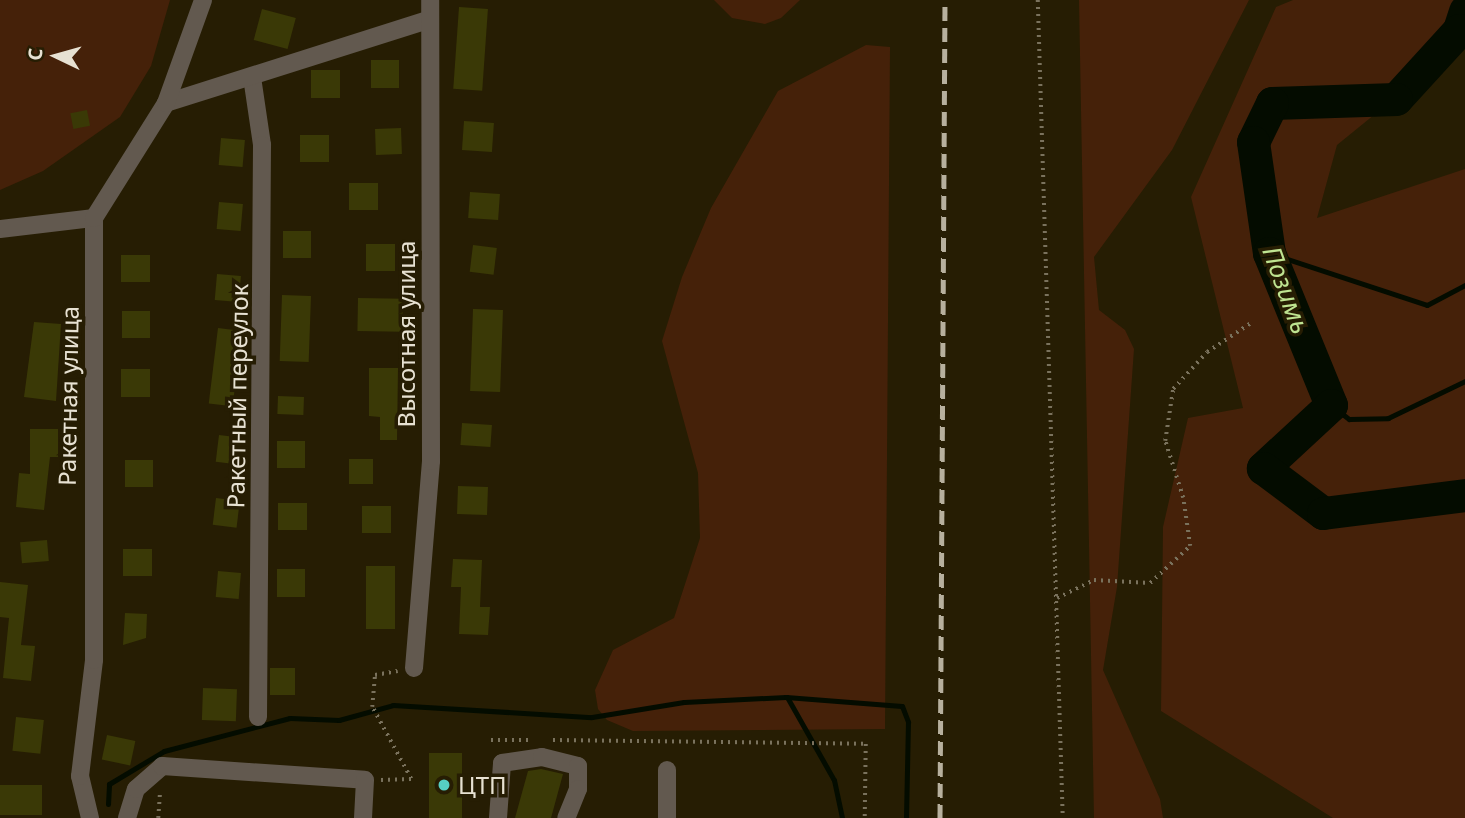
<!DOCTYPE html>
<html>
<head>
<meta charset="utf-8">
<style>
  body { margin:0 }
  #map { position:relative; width:1465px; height:818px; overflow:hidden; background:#261d03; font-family:"Noto Sans",sans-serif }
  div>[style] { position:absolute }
  .green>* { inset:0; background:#452109 }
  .stream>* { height:5px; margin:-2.5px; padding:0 2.5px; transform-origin:2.5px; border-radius:2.5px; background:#040c00 }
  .river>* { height:33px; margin:-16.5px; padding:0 16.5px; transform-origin:16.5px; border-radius:16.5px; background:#040c00 }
  .building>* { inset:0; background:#3a3906; transform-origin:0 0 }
  .path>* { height:3.5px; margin-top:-1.75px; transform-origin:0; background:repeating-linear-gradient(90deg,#7a725d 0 2px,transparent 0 7px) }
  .minor>* { height:18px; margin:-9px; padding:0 9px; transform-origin:9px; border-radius:9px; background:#62594f }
  .rail>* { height:5px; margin-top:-2.5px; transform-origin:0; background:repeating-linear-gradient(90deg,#b7b09e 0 14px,transparent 0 21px) }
  .dots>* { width:19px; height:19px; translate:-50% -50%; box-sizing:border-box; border:4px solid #261d03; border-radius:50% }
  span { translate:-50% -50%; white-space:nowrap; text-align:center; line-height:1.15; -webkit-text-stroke:7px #261d03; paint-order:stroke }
  .street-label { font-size:24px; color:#e7e1d2 }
  .poi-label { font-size:24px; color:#e7e1d2 }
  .left { translate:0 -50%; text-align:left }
  .water-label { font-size:26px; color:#bfe491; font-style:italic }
  .north { position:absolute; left:21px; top:21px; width:70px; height:70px; -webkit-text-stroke:5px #261d03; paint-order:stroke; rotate:275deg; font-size:19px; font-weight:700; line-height:28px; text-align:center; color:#e7e1d2 }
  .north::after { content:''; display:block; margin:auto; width:24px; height:32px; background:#e7e1d2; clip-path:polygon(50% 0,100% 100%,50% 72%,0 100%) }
</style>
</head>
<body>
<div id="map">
  <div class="green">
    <i style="clip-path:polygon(0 0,170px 0,151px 66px,120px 117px,43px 171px,0 190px)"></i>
    <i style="clip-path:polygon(714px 0,800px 0,781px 18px,765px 24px,732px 18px)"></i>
    <i style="clip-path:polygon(1079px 0,1249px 0,1172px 150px,1094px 257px,1099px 310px,1125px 330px,1134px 349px,1117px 587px,1103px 670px,1160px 799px,1163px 818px,1094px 818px)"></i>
    <i style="clip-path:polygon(1293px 0,1465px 0,1465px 41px,1337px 145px,1317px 218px,1465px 169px,1465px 818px,1333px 818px,1161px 711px,1163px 527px,1188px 418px,1243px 408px,1191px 197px,1276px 7px)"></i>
    <i style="clip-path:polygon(866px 45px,890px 47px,885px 729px,633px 731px,607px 720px,598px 709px,595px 690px,613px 650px,674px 618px,700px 538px,698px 473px,662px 341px,682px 277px,711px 208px,778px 91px)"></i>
  </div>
  <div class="stream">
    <i style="left:1269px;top:253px;width:166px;rotate:18.2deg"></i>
    <i style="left:1427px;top:305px;width:43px;rotate:-27.8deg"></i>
    <i style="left:1331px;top:405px;width:23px;rotate:38deg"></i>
    <i style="left:1349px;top:419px;width:39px;rotate:-1deg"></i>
    <i style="left:1388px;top:418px;width:85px;rotate:-25.7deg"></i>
    <i style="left:787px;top:697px;width:95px;rotate:60.5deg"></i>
    <i style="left:834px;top:780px;width:39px;rotate:78deg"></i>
    <i style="left:108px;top:804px;width:20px;rotate:-87deg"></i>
    <i style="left:109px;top:784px;width:64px;rotate:-31deg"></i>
    <i style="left:164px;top:751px;width:130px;rotate:-14.7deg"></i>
    <i style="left:290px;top:718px;width:49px;rotate:2.3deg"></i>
    <i style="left:339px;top:720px;width:56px;rotate:-15.5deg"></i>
    <i style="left:393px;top:705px;width:199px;rotate:3.5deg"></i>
    <i style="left:592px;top:717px;width:93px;rotate:-9.3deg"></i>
    <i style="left:684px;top:702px;width:102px;rotate:-2.8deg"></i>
    <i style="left:786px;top:697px;width:116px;rotate:4.4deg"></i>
    <i style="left:902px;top:706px;width:17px;rotate:69deg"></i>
    <i style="left:908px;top:722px;width:96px;rotate:91.2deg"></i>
  </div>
  <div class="river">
    <i style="left:1465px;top:11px;width:20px;rotate:108deg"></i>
    <i style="left:1459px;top:30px;width:93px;rotate:132.4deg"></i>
    <i style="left:1396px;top:99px;width:124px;rotate:178.2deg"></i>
    <i style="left:1272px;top:103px;width:43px;rotate:116deg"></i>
    <i style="left:1253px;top:142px;width:112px;rotate:81.8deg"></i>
    <i style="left:1269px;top:253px;width:164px;rotate:67.8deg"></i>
    <i style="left:1331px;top:405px;width:93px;rotate:137.2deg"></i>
    <i style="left:1263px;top:468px;width:75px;rotate:36.9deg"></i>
    <i style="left:1323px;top:513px;width:143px;rotate:-7.2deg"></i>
  </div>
  <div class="building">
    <i style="left:459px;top:7px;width:29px;height:82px;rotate:4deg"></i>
    <i style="left:262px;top:9px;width:35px;height:32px;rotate:15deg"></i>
    <i style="left:371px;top:60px;width:28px;height:28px"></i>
    <i style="left:340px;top:70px;width:28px;height:29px;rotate:90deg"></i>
    <i style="left:87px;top:110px;width:16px;height:17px;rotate:79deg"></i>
    <i style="left:464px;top:121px;width:30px;height:29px;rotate:4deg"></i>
    <i style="left:401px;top:128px;width:26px;height:26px;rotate:88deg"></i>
    <i style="left:300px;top:135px;width:29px;height:27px"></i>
    <i style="left:221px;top:138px;width:24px;height:27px;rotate:5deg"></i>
    <i style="left:349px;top:183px;width:29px;height:27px"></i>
    <i style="left:470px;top:192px;width:30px;height:26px;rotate:4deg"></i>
    <i style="left:219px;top:202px;width:24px;height:27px;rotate:5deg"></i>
    <i style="left:283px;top:231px;width:28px;height:27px"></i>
    <i style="left:366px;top:244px;width:29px;height:27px"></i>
    <i style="left:473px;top:245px;width:24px;height:27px;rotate:7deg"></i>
    <i style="left:121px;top:255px;width:29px;height:27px"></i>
    <i style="left:217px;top:274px;width:24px;height:26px;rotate:5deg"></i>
    <i style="left:282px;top:295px;width:29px;height:66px;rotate:2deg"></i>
    <i style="left:358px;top:298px;width:45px;height:33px;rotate:1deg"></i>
    <i style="left:473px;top:309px;width:30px;height:82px;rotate:2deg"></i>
    <i style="left:122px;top:311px;width:28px;height:27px"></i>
    <i style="clip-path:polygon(34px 322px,61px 324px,56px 401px,24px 397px)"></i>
    <i style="left:218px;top:328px;width:24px;height:76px;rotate:7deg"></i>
    <i style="clip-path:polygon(369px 368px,398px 368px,397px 440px,380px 440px,380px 417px,369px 416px)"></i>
    <i style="left:150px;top:369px;width:28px;height:29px;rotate:90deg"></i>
    <i style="left:278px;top:396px;width:26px;height:18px;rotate:2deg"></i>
    <i style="left:462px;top:423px;width:30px;height:22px;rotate:4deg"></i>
    <i style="clip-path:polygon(30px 429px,58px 429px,58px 457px,50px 457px,44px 510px,16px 507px,19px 473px,30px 474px)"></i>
    <i style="left:219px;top:435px;width:23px;height:27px;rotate:7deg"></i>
    <i style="left:277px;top:441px;width:28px;height:27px"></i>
    <i style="left:349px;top:459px;width:24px;height:25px"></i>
    <i style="left:125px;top:460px;width:28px;height:27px"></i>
    <i style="left:458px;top:486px;width:30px;height:28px;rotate:2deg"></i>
    <i style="left:216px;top:498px;width:24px;height:27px;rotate:7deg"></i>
    <i style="left:278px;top:503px;width:29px;height:27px"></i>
    <i style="left:362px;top:506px;width:29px;height:27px"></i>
    <i style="left:47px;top:540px;width:21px;height:27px;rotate:85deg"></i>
    <i style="left:123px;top:549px;width:29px;height:27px"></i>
    <i style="clip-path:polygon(453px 559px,482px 560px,480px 607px,490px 607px,488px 635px,459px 634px,461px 587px,451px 587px)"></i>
    <i style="left:366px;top:566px;width:29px;height:63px"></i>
    <i style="left:305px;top:569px;width:28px;height:28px;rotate:90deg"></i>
    <i style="left:218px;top:571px;width:23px;height:26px;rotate:5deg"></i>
    <i style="clip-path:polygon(0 582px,28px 585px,21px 645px,35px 646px,31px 681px,3px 678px,9px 618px,0 617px)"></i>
    <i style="clip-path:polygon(125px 613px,147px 614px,146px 638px,123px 645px)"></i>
    <i style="left:270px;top:668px;width:25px;height:27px"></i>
    <i style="left:203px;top:688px;width:34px;height:32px;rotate:2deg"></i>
    <i style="left:16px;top:717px;width:28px;height:34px;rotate:6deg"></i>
    <i style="left:107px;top:735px;width:29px;height:25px;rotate:12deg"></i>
    <i style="left:429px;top:753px;width:33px;height:65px"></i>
    <i style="clip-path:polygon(541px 769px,563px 774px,551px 818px,515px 818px,528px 771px)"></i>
    <i style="left:42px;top:785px;width:30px;height:42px;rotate:90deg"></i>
  </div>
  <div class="path">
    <i style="left:1038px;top:0;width:818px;rotate:88.25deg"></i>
    <i style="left:1057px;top:598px;width:41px;rotate:-25.9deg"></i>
    <i style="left:1094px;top:580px;width:56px;rotate:3.1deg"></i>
    <i style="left:1150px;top:583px;width:54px;rotate:-42.8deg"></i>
    <i style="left:1190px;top:546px;width:49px;rotate:-98.3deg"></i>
    <i style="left:1183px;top:498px;width:60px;rotate:-107.5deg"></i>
    <i style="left:1165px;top:441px;width:53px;rotate:-81.3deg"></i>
    <i style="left:1173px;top:389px;width:50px;rotate:-47.4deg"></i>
    <i style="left:1207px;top:352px;width:53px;rotate:-33.4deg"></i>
    <i style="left:491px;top:740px;width:37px"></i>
    <i style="left:553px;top:740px;width:313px;rotate:0.7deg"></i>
    <i style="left:866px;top:744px;width:74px;rotate:90.8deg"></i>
    <i style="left:381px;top:780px;width:30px;rotate:-2deg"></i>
    <i style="left:411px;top:779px;width:82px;rotate:-118.4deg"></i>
    <i style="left:372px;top:707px;width:32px;rotate:-85deg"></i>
    <i style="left:375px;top:675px;width:23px;rotate:-10deg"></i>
    <i style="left:158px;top:818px;width:26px;rotate:-86deg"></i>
  </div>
  <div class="minor">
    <i style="left:252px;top:77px;width:69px;rotate:81.6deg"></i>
    <i style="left:262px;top:145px;width:572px;rotate:90.4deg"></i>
    <i style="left:166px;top:103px;width:275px;rotate:-17.6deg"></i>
    <i style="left:0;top:229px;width:95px;rotate:-6.7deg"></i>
    <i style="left:414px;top:668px;width:208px;rotate:-85.3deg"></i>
    <i style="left:431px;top:461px;width:461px;rotate:-90.1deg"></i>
    <i style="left:90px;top:818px;width:43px;rotate:-103.4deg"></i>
    <i style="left:80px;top:776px;width:117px;rotate:-83.1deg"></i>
    <i style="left:94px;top:660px;width:442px;rotate:-90deg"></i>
    <i style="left:94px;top:218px;width:136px;rotate:-57.9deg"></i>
    <i style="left:166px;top:103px;width:109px;rotate:-70.2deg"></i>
    <i style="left:127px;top:818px;width:30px;rotate:-73deg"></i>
    <i style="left:136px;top:789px;width:35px;rotate:-41deg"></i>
    <i style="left:162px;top:766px;width:203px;rotate:3.9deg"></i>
    <i style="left:365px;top:780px;width:38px;rotate:93deg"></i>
    <i style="left:498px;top:818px;width:55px;rotate:-85.8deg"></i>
    <i style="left:502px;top:763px;width:40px;rotate:-8.5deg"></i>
    <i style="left:542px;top:757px;width:37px;rotate:14deg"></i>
    <i style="left:578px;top:766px;width:23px;rotate:90deg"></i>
    <i style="left:578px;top:789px;width:31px;rotate:112deg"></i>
    <i style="left:667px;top:818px;width:48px;rotate:-90deg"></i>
  </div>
  <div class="rail">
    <i style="left:940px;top:818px;width:818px;rotate:-89.65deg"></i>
  </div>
  <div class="dots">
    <i style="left:444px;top:785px;background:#56cec2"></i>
  </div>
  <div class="street-label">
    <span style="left:406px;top:334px;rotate:-90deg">Высотная улица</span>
    <span style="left:68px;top:396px;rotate:-89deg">Ракетная улица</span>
    <span style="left:237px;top:396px;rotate:-89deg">Ракетный переулок</span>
  </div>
  <div class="poi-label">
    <span class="left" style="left:458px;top:785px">ЦТП</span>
  </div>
  <div class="water-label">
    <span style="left:1286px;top:290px;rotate:70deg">Позимь</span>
  </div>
  <div class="north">С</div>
</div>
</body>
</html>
